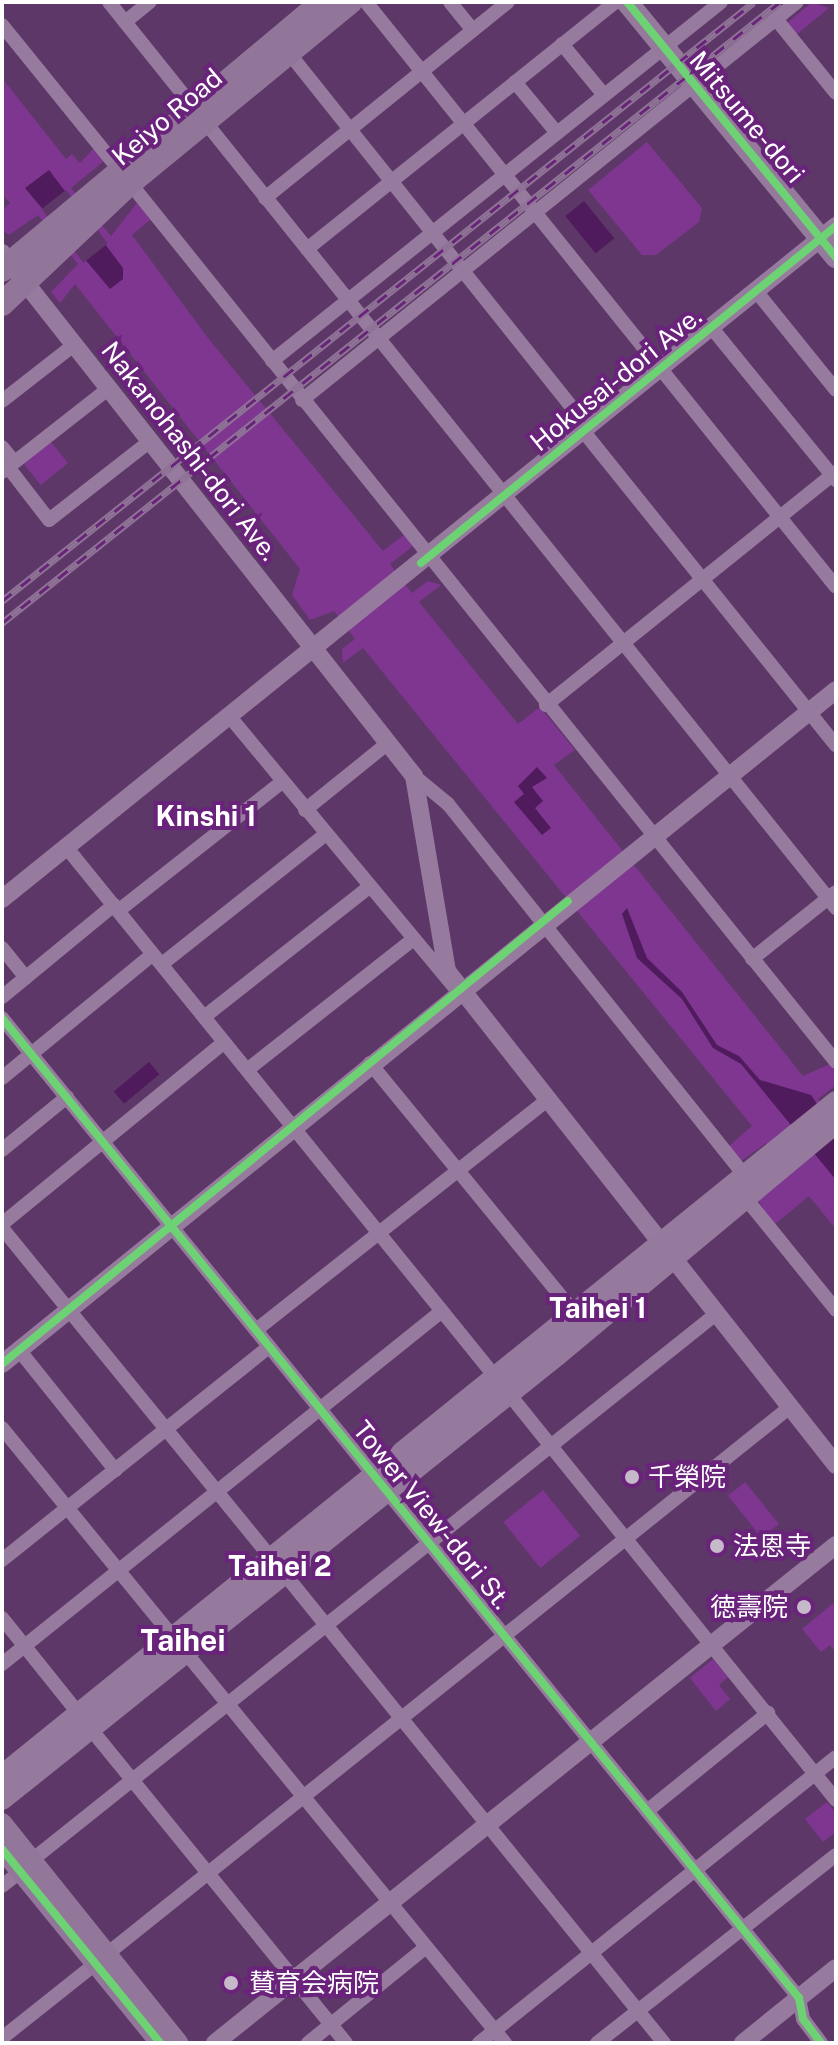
<!DOCTYPE html>
<html>
<head>
<meta charset="utf-8">
<style>
  body { margin:0 }
  #map { position:relative; width:838px; height:2045px; overflow:hidden; background:#5d3767; font-family:"Public Sans","Noto Sans JP",sans-serif }
  div>[style] { position:absolute }
  .green>* { inset:0; background:#7f3691; transform-origin:0 0 }
  .water>* { inset:0; background:#4f1b5c; transform-origin:0 0 }
  .pier>* { inset:0; background:#5d3767; transform-origin:0 0 }
  .minor>* { height:14px; margin:-7px; padding:0 7px; transform-origin:7px; border-radius:7px; background:#977b9e }
  .tertiary>* { height:18px; margin:-9px; padding:0 9px; transform-origin:9px; border-radius:9px; background:#977b9e }
  .secondary>* { height:20px; margin:-10px; padding:0 10px; transform-origin:10px; border-radius:10px; background:#93779a }
  .primary>* { height:22px; margin:-11px; padding:0 11px; transform-origin:11px; border-radius:11px; background:#957a9d }
  .trunk>* { height:24px; margin:-12px; padding:0 12px; transform-origin:12px; border-radius:12px; background:#92769a }
  .rail>* { height:7px; margin-top:-3.5px; transform-origin:0; background:repeating-linear-gradient(90deg,#6a237b 0 12px,#8f7396 0 24px); box-sizing:border-box; border-block:2px solid #8f7396 }
  .cycleway>* { height:8px; margin:-4px; padding:0 4px; transform-origin:4px; border-radius:4px; background:#6cd273 }
  .dots>* { width:22px; height:22px; translate:-50% -50%; box-sizing:border-box; border:4px solid #6a237b; border-radius:50% }
  span { translate:-50% -50%; white-space:nowrap; text-align:center; line-height:1.15; -webkit-text-stroke:8px #6a237b; paint-order:stroke }
  .street-label { font-size:26px; color:#fff }
  .poi-label { font-size:26px; color:#fff }
  .left { translate:0 -50%; text-align:left }
  .right { translate:-100% -50%; text-align:right }
  .neighbourhood-label { font-size:28px; color:#fff; font-weight:700 }
  .quarter-label { font-size:30px; color:#fff; font-weight:700 }
  .frame { position:absolute; inset:0; border:4px solid #fff; pointer-events:none }
</style>
</head>
<body>
<div id="map">
  <div class="green">
    <i style="clip-path:polygon(812px 2px,829px 8px,796px 35px,787px 23px)"></i>
    <i style="clip-path:polygon(2px 78px,66px 159px,72px 154px,80px 163px,94px 148px,104px 161px,71px 188px,111px 236px,137px 203px,152px 218px,132px 235px,208px 338px,383px 551px,405px 534px,413px 546px,390px 564px,412px 593px,428px 581px,441px 585px,419px 602px,518px 724px,540px 707px,575px 750px,554px 765px,803px 1076px,830px 1064px,836px 1072px,836px 1085px,818px 1099px,836px 1123px,836px 1229px,809px 1196px,774px 1225px,758px 1200px,792px 1173px,766px 1143px,740px 1162px,728px 1147px,752px 1126px,363px 648px,343px 663px,342px 649px,355px 639px,334px 611px,310px 620px,292px 595px,300px 569px,75px 284px,60px 303px,51px 292px,78px 264px,38px 215px,9px 235px,2px 230px,2px 210px,10px 203px,2px 194px)"></i>
    <i style="clip-path:polygon(647px 142px,702px 208px,699px 222px,656px 255px,642px 255px,588px 190px)"></i>
    <i style="left:51px;top:442px;width:27px;height:35px;rotate:51deg"></i>
    <i style="left:745px;top:1482px;width:54px;height:22px;rotate:51deg"></i>
    <i style="left:543px;top:1490px;width:59px;height:51px;rotate:51deg"></i>
    <i style="clip-path:polygon(836px 1601px,836px 1653px,830px 1645px,821px 1652px,802px 1629px)"></i>
    <i style="clip-path:polygon(713px 1659px,728px 1677px,719px 1685px,730px 1699px,716px 1711px,690px 1678px)"></i>
    <i style="clip-path:polygon(827px 1802px,836px 1813px,836px 1832px,823px 1842px,805px 1819px)"></i>
  </div>
  <div class="water">
    <i style="clip-path:polygon(49px 170px,123px 268px,123px 279px,110px 289px,25px 188px)"></i>
    <i style="left:584px;top:201px;width:48px;height:24px;rotate:51deg"></i>
    <i style="clip-path:polygon(537px 767px,547px 778px,532px 787px,543px 801px,535px 808px,551px 828px,542px 835px,514px 802px,524px 794px,518px 786px)"></i>
    <i style="clip-path:polygon(627px 908px,647px 958px,682px 992px,717px 1045px,739px 1056px,760px 1080px,811px 1095px,836px 1132px,836px 1180px,741px 1064px,713px 1048px,682px 999px,637px 958px,622px 914px)"></i>
    <i style="left:149px;top:1062px;width:16px;height:46px;rotate:50deg"></i>
  </div>
  <div class="pier">
    <i style="left:66px;top:190px;width:68px;height:31px;rotate:52deg"></i>
  </div>
  <div class="minor">
    <i style="left:109px;top:2px;width:1162px;rotate:51.26deg"></i>
    <i style="left:366px;top:2px;width:750px;rotate:51.22deg"></i>
    <i style="left:450px;top:2px;width:36px;rotate:51deg"></i>
    <i style="left:776px;top:19px;width:95px;rotate:51deg"></i>
    <i style="left:125px;top:22px;width:32px;rotate:-39deg"></i>
    <i style="left:2px;top:25px;width:184px;rotate:51deg"></i>
    <i style="left:562px;top:44px;width:66px;rotate:50.5deg"></i>
    <i style="left:289px;top:53px;width:480px;rotate:51.4deg"></i>
    <i style="left:515px;top:82px;width:66px;rotate:50.5deg"></i>
    <i style="left:130px;top:183px;width:1127px;rotate:51.23deg"></i>
    <i style="left:265px;top:198px;width:312px;rotate:-38.9deg"></i>
    <i style="left:307px;top:249px;width:395px;rotate:-38.7deg"></i>
    <i style="left:756px;top:291px;width:127px;rotate:51.1deg"></i>
    <i style="left:711px;top:327px;width:198px;rotate:50.8deg"></i>
    <i style="left:272px;top:361px;width:575px;rotate:-38.64deg"></i>
    <i style="left:302px;top:400px;width:635px;rotate:-38.8deg"></i>
    <i style="left:2px;top:401px;width:91px;rotate:-37.9deg"></i>
    <i style="left:584px;top:432px;width:402px;rotate:51.2deg"></i>
    <i style="left:2px;top:447px;width:19px;rotate:51deg"></i>
    <i style="left:8px;top:467px;width:67px;rotate:52.3deg"></i>
    <i style="left:49px;top:520px;width:128px;rotate:-38deg"></i>
    <i style="left:2px;top:472px;width:135px;rotate:-38.1deg"></i>
    <i style="left:546px;top:705px;width:372px;rotate:-38.8deg"></i>
    <i style="left:230px;top:717px;width:352px;rotate:50.3deg"></i>
    <i style="left:414px;top:776px;width:44px;rotate:39.5deg"></i>
    <i style="left:448px;top:804px;width:473px;rotate:51.4deg"></i>
    <i style="left:305px;top:810px;width:107px;rotate:-38.9deg"></i>
    <i style="left:67px;top:848px;width:683px;rotate:51deg"></i>
    <i style="left:118px;top:911px;width:209px;rotate:-38.2deg"></i>
    <i style="left:2px;top:948px;width:38px;rotate:51deg"></i>
    <i style="left:752px;top:959px;width:107px;rotate:-38.6deg"></i>
    <i style="left:162px;top:964px;width:208px;rotate:-38.4deg"></i>
    <i style="left:2px;top:997px;width:145px;rotate:-39.4deg"></i>
    <i style="left:204px;top:1017px;width:209px;rotate:-38.2deg"></i>
    <i style="left:2px;top:1018px;width:1263px;rotate:50.88deg"></i>
    <i style="left:799px;top:1998px;width:21px;rotate:79deg"></i>
    <i style="left:803px;top:2019px;width:30px;rotate:53deg"></i>
    <i style="left:370px;top:1063px;width:327px;rotate:50.7deg"></i>
    <i style="left:247px;top:1070px;width:209px;rotate:-38.2deg"></i>
    <i style="left:2px;top:1078px;width:195px;rotate:-39.4deg"></i>
    <i style="left:2px;top:1150px;width:84px;rotate:-39.2deg"></i>
    <i style="left:743px;top:1195px;width:148px;rotate:51deg"></i>
    <i style="left:2px;top:1224px;width:287px;rotate:-39.3deg"></i>
    <i style="left:2px;top:1228px;width:427px;rotate:50.8deg"></i>
    <i style="left:256px;top:1330px;width:370px;rotate:-38.3deg"></i>
    <i style="left:19px;top:1350px;width:154px;rotate:51.3deg"></i>
    <i style="left:509px;top:1394px;width:521px;rotate:51.15deg"></i>
    <i style="left:2px;top:1428px;width:795px;rotate:50.72deg"></i>
    <i style="left:2px;top:1560px;width:342px;rotate:-38.6deg"></i>
    <i style="left:283px;top:1572px;width:606px;rotate:51.03deg"></i>
    <i style="left:2px;top:1618px;width:123px;rotate:51.3deg"></i>
    <i style="left:2px;top:1664px;width:564px;rotate:-38.74deg"></i>
    <i style="left:90px;top:1728px;width:406px;rotate:50.9deg"></i>
    <i style="left:647px;top:1811px;width:156px;rotate:-39deg"></i>
    <i style="left:32px;top:1860px;width:875px;rotate:-38.6deg"></i>
    <i style="left:2px;top:1886px;width:23px;rotate:-38deg"></i>
    <i style="left:107px;top:1954px;width:875px;rotate:-38.69deg"></i>
    <i style="left:2px;top:2038px;width:119px;rotate:-38.5deg"></i>
    <i style="left:308px;top:2043px;width:152px;rotate:-39.1deg"></i>
    <i style="left:479px;top:2043px;width:457px;rotate:-38.7deg"></i>
    <i style="left:597px;top:2043px;width:304px;rotate:-38.2deg"></i>
  </div>
  <div class="tertiary">
    <i style="left:2px;top:253px;width:666px;rotate:51.77deg"></i>
    <i style="left:414px;top:776px;width:198px;rotate:80.4deg"></i>
    <i style="left:447px;top:971px;width:629px;rotate:51.78deg"></i>
    <i style="left:2px;top:899px;width:1072px;rotate:-38.9deg"></i>
    <i style="left:2px;top:1364px;width:1072px;rotate:-38.94deg"></i>
    <i style="left:215px;top:2043px;width:796px;rotate:-38.73deg"></i>
    <i style="left:743px;top:2043px;width:119px;rotate:-38.9deg"></i>
  </div>
  <div class="secondary">
    <i style="left:2px;top:1823px;width:282px;rotate:51.3deg"></i>
    <i style="left:2px;top:1849px;width:250px;rotate:50.8deg"></i>
  </div>
  <div class="primary">
    <i style="left:627px;top:2px;width:330px;rotate:50.7deg"></i>
    <i style="left:2px;top:1776px;width:1072px;rotate:-38.94deg"></i>
    <i style="left:2px;top:1799px;width:712px;rotate:-38.67deg"></i>
    <i style="left:558px;top:1354px;width:362px;rotate:-39.8deg"></i>
  </div>
  <div class="trunk">
    <i style="left:2px;top:270px;width:417px;rotate:-39.9deg"></i>
    <i style="left:2px;top:304px;width:176px;rotate:-43.4deg"></i>
    <i style="left:130px;top:183px;width:285px;rotate:-39.4deg"></i>
  </div>
  <div class="rail">
    <i style="left:2px;top:601px;width:961px;rotate:-38.54deg"></i>
    <i style="left:2px;top:623px;width:995px;rotate:-38.6deg"></i>
  </div>
  <div class="cycleway">
    <i style="left:627px;top:2px;width:330px;rotate:50.7deg"></i>
    <i style="left:421px;top:563px;width:535px;rotate:-39.08deg"></i>
    <i style="left:2px;top:1018px;width:1263px;rotate:50.88deg"></i>
    <i style="left:799px;top:1998px;width:21px;rotate:79deg"></i>
    <i style="left:803px;top:2019px;width:30px;rotate:53deg"></i>
    <i style="left:2px;top:1364px;width:731px;rotate:-39.28deg"></i>
    <i style="left:2px;top:1849px;width:250px;rotate:50.8deg"></i>
  </div>
  <div class="dots">
    <i style="left:632px;top:1477px;background:#c6b9ca"></i>
    <i style="left:717px;top:1546px;background:#c6b9ca"></i>
    <i style="left:804px;top:1607px;background:#c6b9ca"></i>
    <i style="left:231px;top:1983px;background:#c6b9ca"></i>
  </div>
  <div class="street-label">
    <span style="left:167px;top:117px;rotate:-40deg">Keiyo Road</span>
    <span style="left:747px;top:117px;rotate:50deg">Mitsume-dori</span>
    <span style="left:616px;top:379px;rotate:-39deg">Hokusai-dori Ave.</span>
    <span style="left:190px;top:451px;rotate:52deg">Nakanohashi-dori Ave.</span>
    <span style="left:432px;top:1515px;rotate:51deg">Tower View-dori St.</span>
  </div>
  <div class="poi-label">
    <span class="left" style="left:648px;top:1477px">千榮院</span>
    <span class="left" style="left:733px;top:1546px">法恩寺</span>
    <span class="right" style="left:788px;top:1607px">徳壽院</span>
    <span class="left" style="left:249px;top:1983px">賛育会病院</span>
  </div>
  <div class="neighbourhood-label">
    <span style="left:206px;top:816px">Kinshi 1</span>
    <span style="left:598px;top:1308px">Taihei 1</span>
    <span style="left:280px;top:1566px">Taihei 2</span>
  </div>
  <div class="quarter-label">
    <span style="left:183px;top:1640px">Taihei</span>
  </div>
  <div class="frame"></div>
</div>
</body>
</html>
